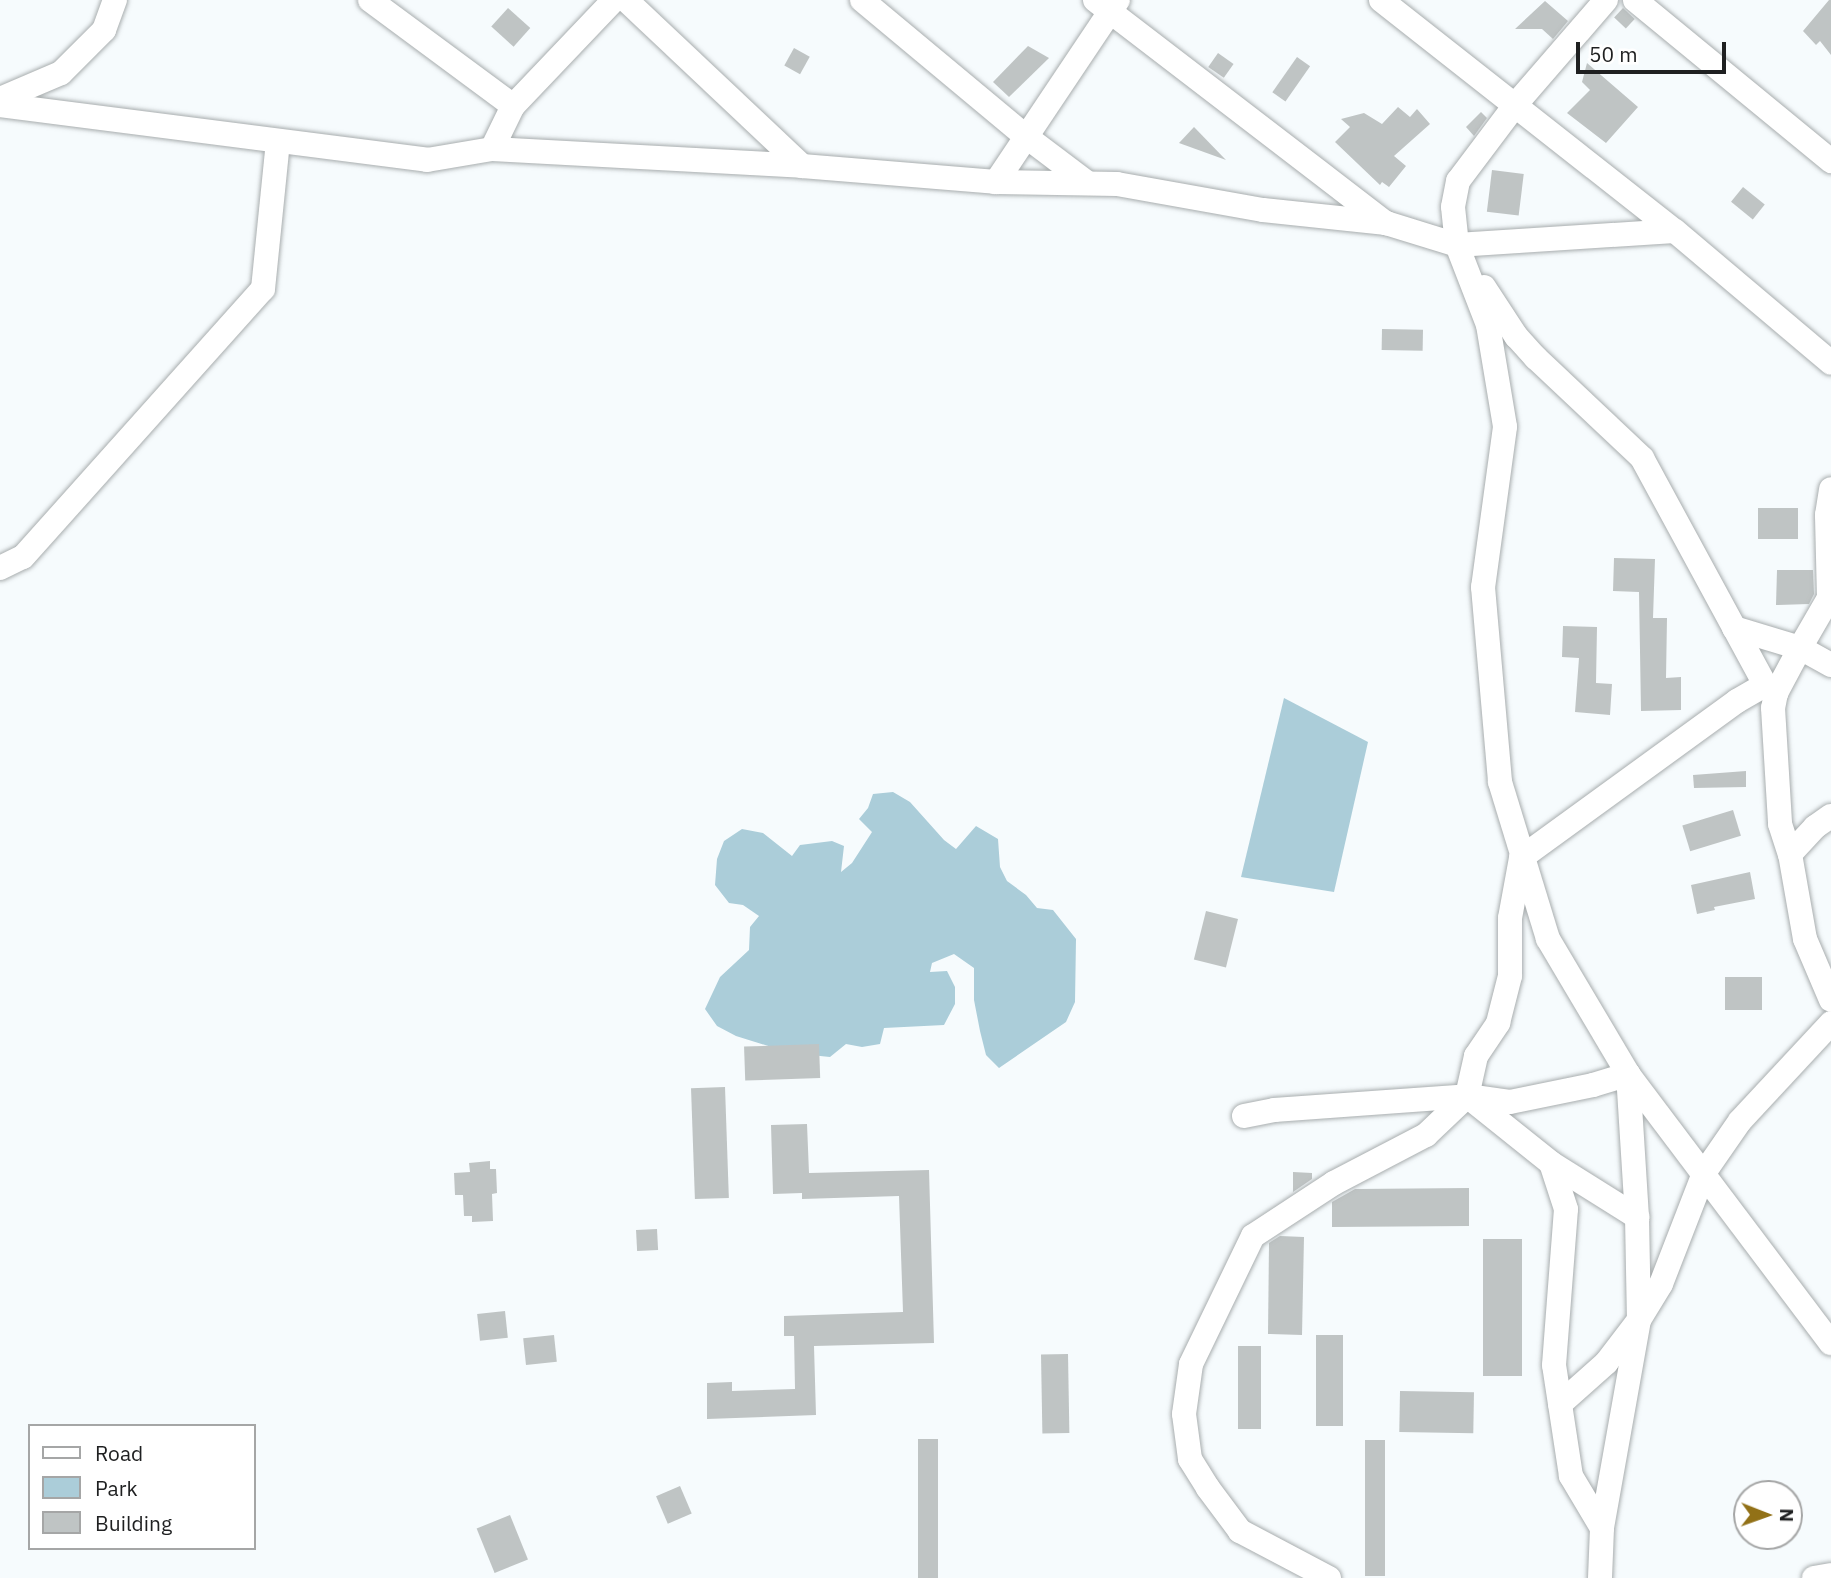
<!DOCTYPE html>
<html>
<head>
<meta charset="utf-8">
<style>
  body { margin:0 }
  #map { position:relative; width:1831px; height:1578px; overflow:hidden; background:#f6fbfd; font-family:"IBM Plex Sans",sans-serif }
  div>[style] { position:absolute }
  .green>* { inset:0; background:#abcdd9 }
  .building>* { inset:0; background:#bfc4c4; transform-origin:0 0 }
  .roads { filter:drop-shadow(0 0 2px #a8adae) drop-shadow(0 0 2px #a8adae) }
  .minor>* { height:24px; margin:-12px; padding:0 12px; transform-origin:12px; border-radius:12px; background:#fff }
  span { translate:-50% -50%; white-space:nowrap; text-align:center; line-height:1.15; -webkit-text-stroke:6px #fff; paint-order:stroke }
  .legend { position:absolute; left:28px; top:1424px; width:228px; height:126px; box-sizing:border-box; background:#fff; border:2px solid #a5a6a6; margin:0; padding:9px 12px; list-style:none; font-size:21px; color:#1f2021 }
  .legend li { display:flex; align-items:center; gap:14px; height:35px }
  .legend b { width:35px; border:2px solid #a5a6a6 }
  .north { position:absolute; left:1733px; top:1480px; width:70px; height:70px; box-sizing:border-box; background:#fff; border:2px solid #a5a6a6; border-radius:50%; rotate:91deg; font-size:19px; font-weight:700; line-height:28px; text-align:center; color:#1f2021 }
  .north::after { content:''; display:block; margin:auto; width:24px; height:32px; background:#927117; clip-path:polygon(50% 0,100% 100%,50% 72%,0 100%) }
  .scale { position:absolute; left:1576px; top:42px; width:150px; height:32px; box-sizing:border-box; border:4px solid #1f2021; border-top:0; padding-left:9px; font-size:21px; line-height:24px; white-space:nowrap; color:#1f2021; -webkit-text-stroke:5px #fff; paint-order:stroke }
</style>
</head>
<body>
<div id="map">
  <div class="green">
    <i style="clip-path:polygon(1284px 698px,1368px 742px,1334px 892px,1241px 877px)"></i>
    <i style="clip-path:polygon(893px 792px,910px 802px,944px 840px,956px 849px,976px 826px,998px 839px,1000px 867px,1007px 881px,1026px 895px,1037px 908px,1053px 910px,1076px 939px,1075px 1002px,1066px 1022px,999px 1068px,986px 1055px,980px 1031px,974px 1000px,974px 968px,954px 954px,932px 963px,930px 972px,947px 971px,955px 987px,955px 1004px,944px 1025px,884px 1028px,880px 1044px,862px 1047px,846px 1044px,830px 1057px,791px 1053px,736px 1036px,717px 1026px,705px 1009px,720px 977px,749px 950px,750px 927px,759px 916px,743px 905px,729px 903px,715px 885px,717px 859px,724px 841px,742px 829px,763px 833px,792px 856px,800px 845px,832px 841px,844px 846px,841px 872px,852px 863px,872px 832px,859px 819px,868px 808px,873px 794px)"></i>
  </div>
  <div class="building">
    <i style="clip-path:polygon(1829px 0,1831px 0,1831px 55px,1820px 41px,1816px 45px,1803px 31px)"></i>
    <i style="clip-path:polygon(1545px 1px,1568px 21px,1553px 39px,1542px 29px,1515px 29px)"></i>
    <i style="left:508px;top:8px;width:30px;height:25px;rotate:42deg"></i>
    <i style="left:1623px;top:8px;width:16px;height:13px;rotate:43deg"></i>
    <i style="clip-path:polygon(1028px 46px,1049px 58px,1009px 97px,993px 82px)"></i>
    <i style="left:794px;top:48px;width:18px;height:20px;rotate:29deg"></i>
    <i style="left:1218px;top:53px;width:19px;height:17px;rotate:35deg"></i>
    <i style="left:1297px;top:57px;width:16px;height:43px;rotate:35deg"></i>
    <i style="clip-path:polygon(1587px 63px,1638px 107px,1606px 143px,1567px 113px,1590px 90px,1582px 82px)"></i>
    <i style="clip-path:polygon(1398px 107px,1410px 117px,1417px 109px,1430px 124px,1394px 156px,1406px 166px,1389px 187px,1382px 182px,1380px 185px,1335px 142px,1350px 127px,1341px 119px,1364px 113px,1382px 124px)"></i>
    <i style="clip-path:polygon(1481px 112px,1487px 118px,1474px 136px,1466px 127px)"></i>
    <i style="clip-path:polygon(1194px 127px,1226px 160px,1179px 143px)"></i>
    <i style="left:1492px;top:170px;width:32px;height:42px;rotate:7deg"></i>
    <i style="left:1743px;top:187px;width:28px;height:19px;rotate:39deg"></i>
    <i style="left:1382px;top:329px;width:41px;height:21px;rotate:1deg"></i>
    <i style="left:1758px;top:508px;width:40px;height:31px"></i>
    <i style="clip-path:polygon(1614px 558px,1655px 559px,1653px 618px,1667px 618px,1666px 678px,1681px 677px,1681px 710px,1641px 711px,1639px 592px,1613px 591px)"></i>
    <i style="clip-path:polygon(1777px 570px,1813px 570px,1814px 594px,1809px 604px,1776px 605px)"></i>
    <i style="clip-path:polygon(1563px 626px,1597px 627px,1596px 683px,1612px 684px,1610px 715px,1575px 712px,1579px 658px,1562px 657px)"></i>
    <i style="clip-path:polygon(1746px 771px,1746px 787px,1694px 788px,1693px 775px)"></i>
    <i style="left:1733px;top:810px;width:27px;height:53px;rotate:73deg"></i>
    <i style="clip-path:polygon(1750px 872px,1755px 899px,1714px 907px,1715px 910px,1697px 914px,1691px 885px)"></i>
    <i style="left:1206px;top:911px;width:33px;height:50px;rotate:14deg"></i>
    <i style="left:1725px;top:977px;width:37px;height:33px"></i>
    <i style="left:819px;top:1044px;width:34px;height:75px;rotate:88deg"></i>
    <i style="left:725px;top:1087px;width:111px;height:34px;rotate:88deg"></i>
    <i style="clip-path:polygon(807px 1124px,809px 1173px,929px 1170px,934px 1343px,814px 1346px,816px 1415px,707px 1419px,707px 1383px,732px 1382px,732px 1391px,795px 1389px,794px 1336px,784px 1336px,784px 1316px,903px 1312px,899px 1196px,802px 1199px,802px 1193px,773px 1194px,771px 1125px)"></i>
    <i style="clip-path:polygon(490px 1161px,490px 1169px,496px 1169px,497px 1193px,492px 1194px,493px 1221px,472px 1222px,472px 1216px,464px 1216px,463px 1195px,455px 1195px,454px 1173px,470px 1172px,469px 1163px)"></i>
    <i style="clip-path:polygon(1293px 1172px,1312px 1173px,1312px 1179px,1293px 1192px)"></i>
    <i style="clip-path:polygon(1469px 1188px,1469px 1226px,1332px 1227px,1332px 1202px,1355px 1189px)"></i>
    <i style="left:657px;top:1229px;width:21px;height:21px;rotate:87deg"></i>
    <i style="clip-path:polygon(1280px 1236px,1304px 1237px,1302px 1335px,1268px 1334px,1269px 1243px)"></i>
    <i style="left:1483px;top:1239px;width:39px;height:137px"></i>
    <i style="left:505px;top:1311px;width:27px;height:28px;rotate:84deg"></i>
    <i style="left:554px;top:1335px;width:27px;height:31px;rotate:84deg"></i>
    <i style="left:1316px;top:1335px;width:27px;height:91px"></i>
    <i style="left:1238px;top:1346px;width:23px;height:83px"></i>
    <i style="left:1068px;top:1354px;width:79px;height:27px;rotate:89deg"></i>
    <i style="left:1400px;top:1391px;width:74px;height:41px;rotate:1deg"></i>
    <i style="left:918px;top:1439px;width:20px;height:139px"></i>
    <i style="left:1365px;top:1440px;width:20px;height:136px"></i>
    <i style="left:680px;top:1486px;width:30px;height:26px;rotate:67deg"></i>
    <i style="left:510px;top:1515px;width:48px;height:36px;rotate:68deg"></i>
  </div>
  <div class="roads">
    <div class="minor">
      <i style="left:370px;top:0;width:178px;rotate:36.5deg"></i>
      <i style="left:626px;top:0;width:242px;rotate:43.3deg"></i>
      <i style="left:862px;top:0;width:211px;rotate:39.8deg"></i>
      <i style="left:1024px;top:135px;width:76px;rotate:37deg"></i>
      <i style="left:1095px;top:0;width:367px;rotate:37.5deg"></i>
      <i style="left:1381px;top:0;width:374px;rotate:38.2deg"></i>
      <i style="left:1675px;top:231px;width:204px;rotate:40.2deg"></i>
      <i style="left:1606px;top:0;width:138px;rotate:130.9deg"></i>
      <i style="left:1516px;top:104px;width:96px;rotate:127deg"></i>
      <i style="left:1458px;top:181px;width:26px;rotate:101deg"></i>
      <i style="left:1453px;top:207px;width:38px;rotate:84deg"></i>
      <i style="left:1457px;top:245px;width:86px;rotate:68.8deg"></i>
      <i style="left:1488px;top:325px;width:103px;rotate:80.5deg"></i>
      <i style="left:1505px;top:427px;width:162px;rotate:97.8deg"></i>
      <i style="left:1483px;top:587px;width:196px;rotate:85deg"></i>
      <i style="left:1500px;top:782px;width:164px;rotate:73deg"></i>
      <i style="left:1548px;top:939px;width:157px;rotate:59.3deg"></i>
      <i style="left:1628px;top:1074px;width:337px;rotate:53deg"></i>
      <i style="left:1635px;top:0;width:254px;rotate:39.4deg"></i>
      <i style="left:0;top:99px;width:66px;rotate:-23.1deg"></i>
      <i style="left:61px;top:73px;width:61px;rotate:-45deg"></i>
      <i style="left:104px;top:30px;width:32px;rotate:-70deg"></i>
      <i style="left:0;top:105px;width:431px;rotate:7.3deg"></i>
      <i style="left:427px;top:160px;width:66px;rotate:-9.6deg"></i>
      <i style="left:492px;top:149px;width:310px;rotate:3.1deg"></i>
      <i style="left:802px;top:166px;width:195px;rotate:4.7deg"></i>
      <i style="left:996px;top:182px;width:121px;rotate:0.9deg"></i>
      <i style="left:1117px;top:184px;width:148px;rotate:10.1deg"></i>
      <i style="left:1263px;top:210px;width:124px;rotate:6deg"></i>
      <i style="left:1386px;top:223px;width:74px;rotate:17.2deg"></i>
      <i style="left:1457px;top:245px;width:218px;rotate:-3.7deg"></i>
      <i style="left:492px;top:149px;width:48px;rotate:-64deg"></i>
      <i style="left:513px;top:106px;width:146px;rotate:-46.4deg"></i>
      <i style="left:996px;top:182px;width:219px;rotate:-56.2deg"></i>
      <i style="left:1484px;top:287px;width:59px;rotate:56.9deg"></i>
      <i style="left:1516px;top:336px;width:30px;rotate:48deg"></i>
      <i style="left:1536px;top:358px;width:146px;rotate:43.3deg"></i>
      <i style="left:1642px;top:458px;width:258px;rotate:61.5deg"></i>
      <i style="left:0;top:568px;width:25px;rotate:-26deg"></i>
      <i style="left:23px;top:557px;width:360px;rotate:-48.2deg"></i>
      <i style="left:263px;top:289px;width:148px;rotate:-84.2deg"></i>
      <i style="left:1734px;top:628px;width:69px;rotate:16.9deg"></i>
      <i style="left:1800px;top:648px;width:58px;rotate:-59.9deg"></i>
      <i style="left:1829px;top:598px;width:83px;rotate:-91.4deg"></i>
      <i style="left:1827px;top:515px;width:26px;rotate:-81deg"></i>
      <i style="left:1831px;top:665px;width:35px;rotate:-151deg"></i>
      <i style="left:1800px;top:648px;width:51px;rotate:118.1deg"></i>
      <i style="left:1776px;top:693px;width:15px;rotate:101deg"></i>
      <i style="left:1773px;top:708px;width:116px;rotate:86.5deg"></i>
      <i style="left:1780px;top:824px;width:32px;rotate:72deg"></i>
      <i style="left:1790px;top:854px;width:86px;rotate:80deg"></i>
      <i style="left:1805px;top:939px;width:66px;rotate:66.9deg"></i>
      <i style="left:1790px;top:854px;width:37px;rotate:-47deg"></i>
      <i style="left:1815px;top:827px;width:19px;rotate:-35deg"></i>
      <i style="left:1244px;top:1116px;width:31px;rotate:-11deg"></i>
      <i style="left:1274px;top:1110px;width:194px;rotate:-4.1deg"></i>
      <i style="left:1467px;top:1096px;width:43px;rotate:7.9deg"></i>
      <i style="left:1510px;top:1102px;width:85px;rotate:-11.6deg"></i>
      <i style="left:1593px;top:1085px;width:37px;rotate:-17deg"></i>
      <i style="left:1628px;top:1074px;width:143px;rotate:86.4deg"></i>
      <i style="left:1637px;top:1217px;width:103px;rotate:88.9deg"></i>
      <i style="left:1639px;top:1320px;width:211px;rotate:100.1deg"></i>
      <i style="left:1551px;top:1163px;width:102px;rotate:32.1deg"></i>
      <i style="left:1560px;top:1404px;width:62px;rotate:-41.7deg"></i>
      <i style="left:1606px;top:1363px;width:54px;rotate:-52.5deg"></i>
      <i style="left:1639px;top:1320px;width:42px;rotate:-58.6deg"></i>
      <i style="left:1661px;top:1284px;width:119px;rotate:-68.8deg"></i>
      <i style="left:1704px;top:1173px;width:63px;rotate:-55.3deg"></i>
      <i style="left:1740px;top:1121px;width:134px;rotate:-47.1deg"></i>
      <i style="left:1329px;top:1578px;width:101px;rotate:-152.2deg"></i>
      <i style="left:1240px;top:1531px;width:54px;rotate:-126.7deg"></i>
      <i style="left:1208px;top:1488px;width:34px;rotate:-122deg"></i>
      <i style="left:1190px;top:1459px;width:45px;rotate:-97.6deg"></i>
      <i style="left:1184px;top:1414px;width:50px;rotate:-82deg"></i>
      <i style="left:1191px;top:1364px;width:142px;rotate:-64.2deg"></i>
      <i style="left:1253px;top:1236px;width:97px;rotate:-33.2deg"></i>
      <i style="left:1334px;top:1183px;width:104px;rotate:-27.6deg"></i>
      <i style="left:1426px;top:1135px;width:57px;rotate:-43.6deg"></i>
      <i style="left:1600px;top:1578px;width:50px;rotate:-87.7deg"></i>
      <i style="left:1602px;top:1528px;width:61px;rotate:-120.8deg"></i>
      <i style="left:1571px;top:1476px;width:112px;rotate:-98.7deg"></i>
      <i style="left:1554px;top:1365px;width:156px;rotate:-85.6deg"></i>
      <i style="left:1566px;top:1209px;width:48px;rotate:-108.1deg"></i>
      <i style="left:1551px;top:1163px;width:107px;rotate:-141.4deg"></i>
      <i style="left:1467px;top:1096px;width:41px;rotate:-77.3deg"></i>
      <i style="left:1476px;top:1056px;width:40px;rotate:-56deg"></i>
      <i style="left:1498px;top:1023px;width:49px;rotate:-75.7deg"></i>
      <i style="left:1510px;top:976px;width:58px;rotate:-90deg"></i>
      <i style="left:1510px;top:918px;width:61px;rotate:-79.6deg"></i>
      <i style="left:1521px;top:858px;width:267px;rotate:-36deg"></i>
      <i style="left:1737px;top:701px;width:32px;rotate:-30deg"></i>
      <i style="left:1765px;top:685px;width:14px;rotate:36deg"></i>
      <i style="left:1814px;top:1578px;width:17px;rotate:-10deg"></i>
    </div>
  </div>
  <ul class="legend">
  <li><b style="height:9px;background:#fff"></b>Road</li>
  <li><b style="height:19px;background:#abcdd9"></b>Park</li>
  <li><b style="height:19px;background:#bfc4c4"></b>Building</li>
  </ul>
  <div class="north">N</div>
  <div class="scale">50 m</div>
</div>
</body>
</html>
